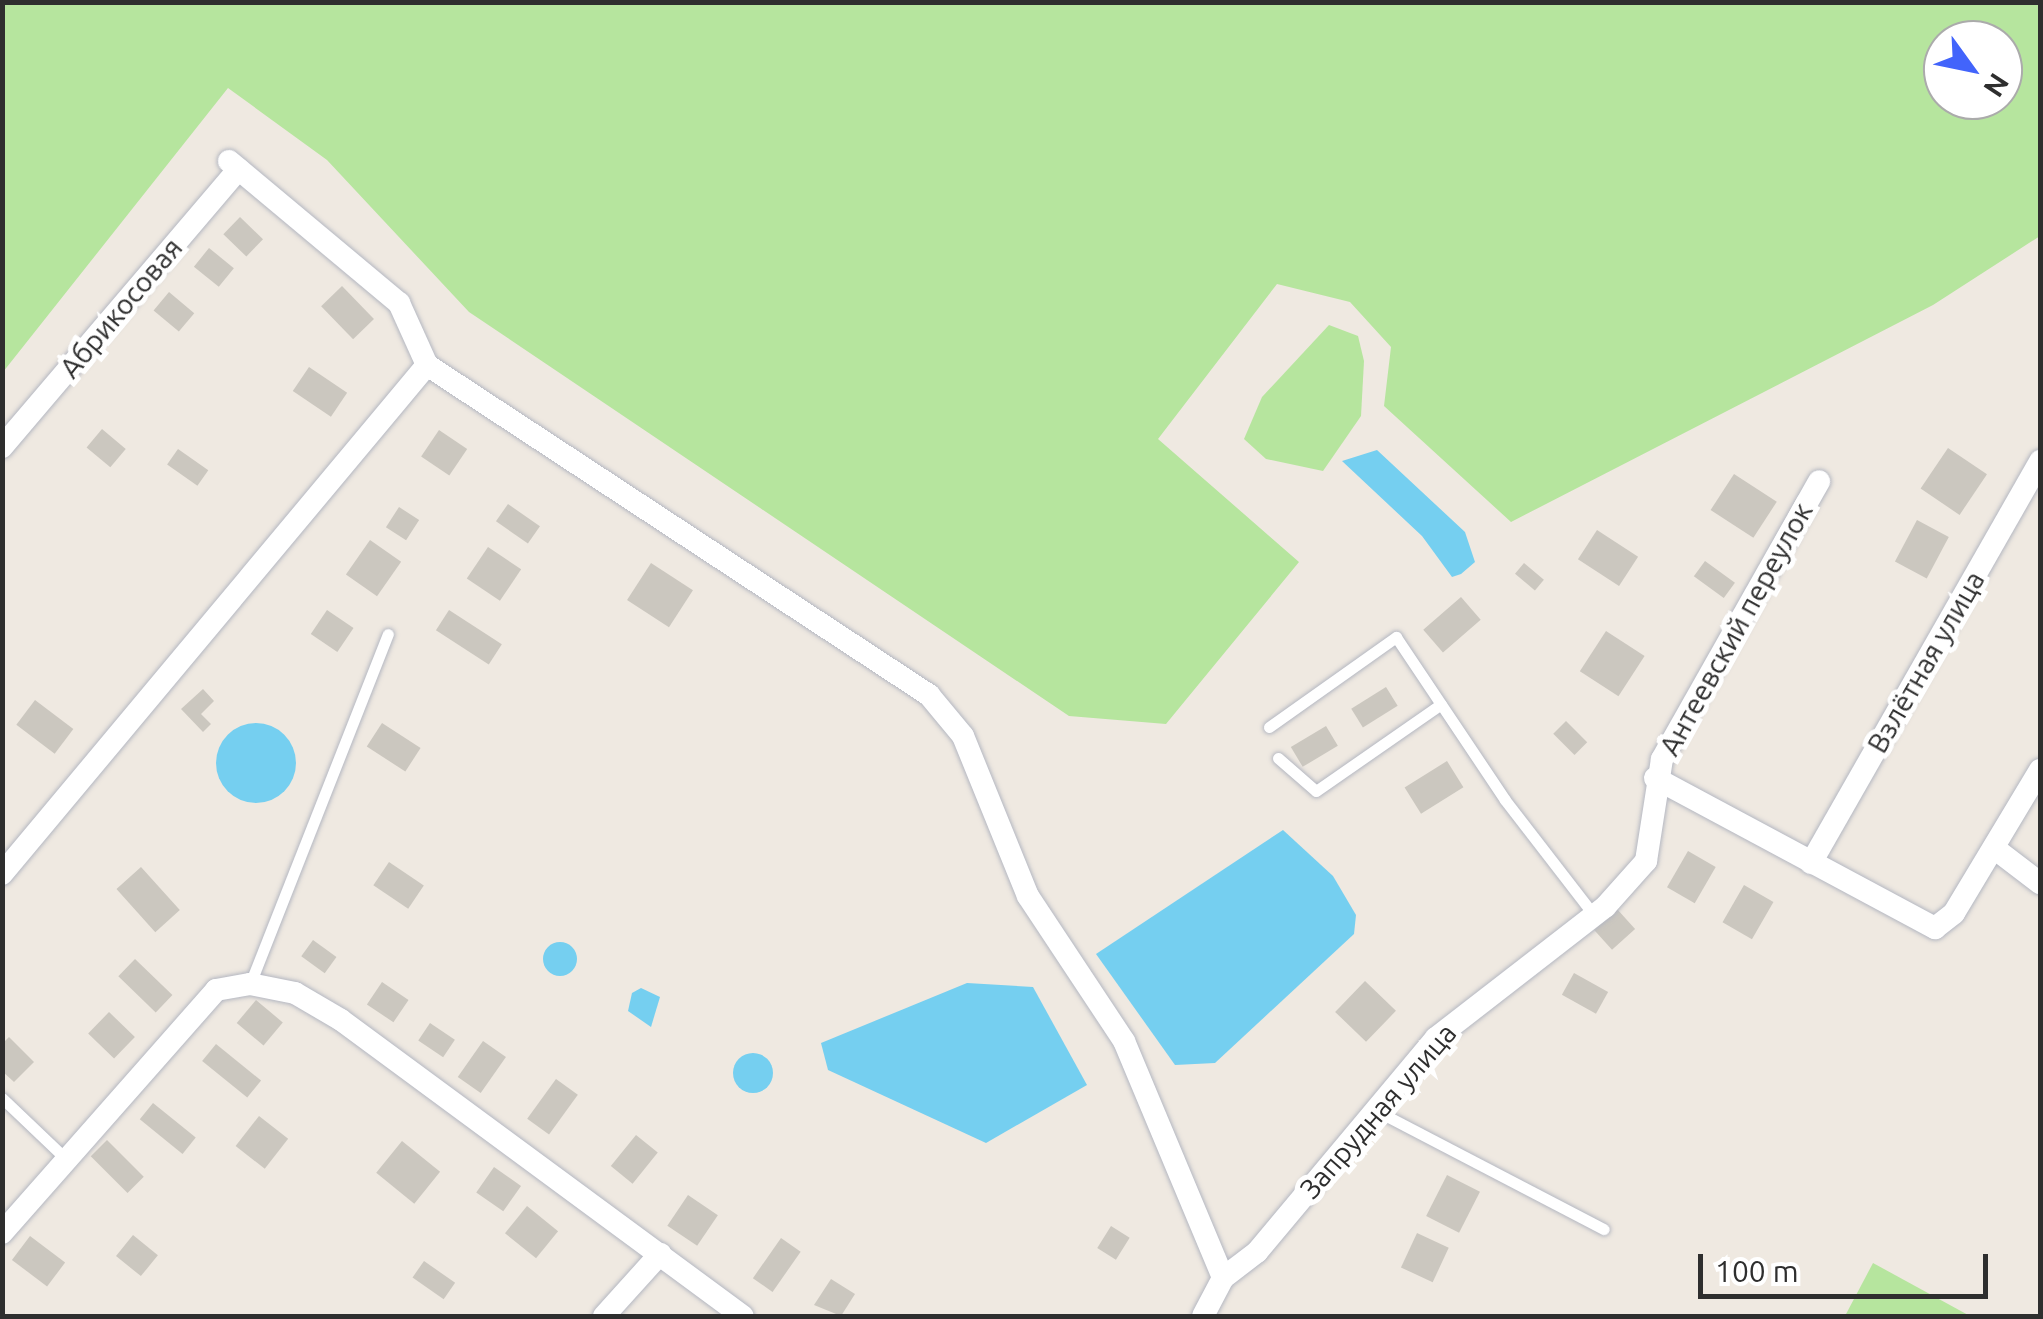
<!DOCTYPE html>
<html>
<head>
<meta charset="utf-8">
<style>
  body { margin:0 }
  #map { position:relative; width:2043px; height:1319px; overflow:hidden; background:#efe9e1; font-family:Ubuntu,sans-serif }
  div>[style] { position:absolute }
  .green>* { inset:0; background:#b6e59e }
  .water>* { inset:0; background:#75cff0 }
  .round { border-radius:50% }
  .building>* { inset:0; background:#cbc7bf; transform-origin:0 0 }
  .roads { filter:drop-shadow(0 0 2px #b4b7c1) drop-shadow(0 0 2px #b4b7c1) }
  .service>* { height:11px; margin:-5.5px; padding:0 5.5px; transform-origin:5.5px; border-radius:5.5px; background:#fff }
  .minor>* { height:22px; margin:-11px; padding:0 11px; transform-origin:11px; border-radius:11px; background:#fff }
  span { translate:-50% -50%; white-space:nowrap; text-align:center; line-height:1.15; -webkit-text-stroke:10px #fff; paint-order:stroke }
  .street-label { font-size:28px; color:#2e2e2e }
  .frame { position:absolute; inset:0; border:5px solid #2e2e2e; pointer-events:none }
  .north { position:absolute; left:1923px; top:20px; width:100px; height:100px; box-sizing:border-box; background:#fff; border:2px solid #ababab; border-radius:50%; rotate:123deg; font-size:28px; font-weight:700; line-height:40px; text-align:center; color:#2e2e2e }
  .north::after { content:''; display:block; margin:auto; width:35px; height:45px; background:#4264fb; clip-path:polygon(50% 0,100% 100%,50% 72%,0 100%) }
  .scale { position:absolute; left:1698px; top:1254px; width:290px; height:45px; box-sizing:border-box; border:5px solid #2e2e2e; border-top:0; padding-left:12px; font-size:30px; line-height:35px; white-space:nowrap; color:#2e2e2e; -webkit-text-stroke:8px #fff; paint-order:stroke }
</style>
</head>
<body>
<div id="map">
  <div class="green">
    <i style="clip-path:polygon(evenodd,3px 2px,2040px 3px,2040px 236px,1933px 305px,1511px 522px,1384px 406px,1391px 347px,1350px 302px,1277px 284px,1158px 439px,1299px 562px,1166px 724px,1069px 716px,469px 312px,327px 160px,228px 88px,3px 372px,3px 2px,1943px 40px,2003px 40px,2003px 100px,1943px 100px,1943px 40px)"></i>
    <i style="clip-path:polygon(1329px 325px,1358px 336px,1364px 361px,1361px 416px,1323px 471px,1266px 459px,1244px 439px,1262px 397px)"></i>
    <i style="clip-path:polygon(1873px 1263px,1970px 1316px,1845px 1316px)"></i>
  </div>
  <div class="water">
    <i style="clip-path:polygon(1377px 450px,1465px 532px,1475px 562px,1461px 574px,1452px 577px,1422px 536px,1342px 461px)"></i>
    <i class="round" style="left:216px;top:723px;width:80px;height:80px"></i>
    <i style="clip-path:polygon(1283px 830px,1333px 876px,1356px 915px,1354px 934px,1215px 1063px,1175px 1065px,1096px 954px)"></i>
    <i class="round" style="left:543px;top:942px;width:34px;height:34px"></i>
    <i style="clip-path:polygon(967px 983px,1033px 987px,1087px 1085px,986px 1143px,828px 1070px,821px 1043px)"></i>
    <i style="clip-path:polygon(641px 988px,660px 997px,651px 1027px,628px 1011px,632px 993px)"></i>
    <i class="round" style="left:733px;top:1053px;width:40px;height:40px"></i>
  </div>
  <div class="building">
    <i style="left:240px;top:217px;width:32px;height:24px;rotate:44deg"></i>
    <i style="left:209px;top:248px;width:32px;height:24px;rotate:39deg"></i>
    <i style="left:342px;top:286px;width:46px;height:29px;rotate:46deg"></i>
    <i style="left:169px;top:292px;width:33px;height:24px;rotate:40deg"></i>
    <i style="left:309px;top:367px;width:46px;height:29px;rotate:34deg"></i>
    <i style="left:102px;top:429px;width:31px;height:24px;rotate:40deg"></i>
    <i style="left:439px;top:430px;width:34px;height:32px;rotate:34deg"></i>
    <i style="left:1948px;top:448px;width:47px;height:49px;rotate:34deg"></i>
    <i style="left:178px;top:449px;width:37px;height:19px;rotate:35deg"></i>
    <i style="left:1734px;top:474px;width:51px;height:43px;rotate:33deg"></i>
    <i style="left:508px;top:504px;width:39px;height:21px;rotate:35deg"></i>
    <i style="left:399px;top:507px;width:24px;height:24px;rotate:33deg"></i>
    <i style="left:1917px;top:520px;width:36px;height:47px;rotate:28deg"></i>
    <i style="left:1597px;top:530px;width:49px;height:35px;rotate:33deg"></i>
    <i style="left:370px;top:540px;width:38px;height:42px;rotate:35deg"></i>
    <i style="left:488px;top:547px;width:40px;height:38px;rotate:34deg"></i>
    <i style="left:1705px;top:561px;width:37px;height:19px;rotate:36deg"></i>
    <i style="left:651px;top:563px;width:50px;height:44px;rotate:33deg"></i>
    <i style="left:1524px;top:563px;width:26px;height:14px;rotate:40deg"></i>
    <i style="left:1461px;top:597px;width:30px;height:50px;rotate:49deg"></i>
    <i style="left:327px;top:610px;width:32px;height:29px;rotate:34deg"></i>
    <i style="left:449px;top:610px;width:63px;height:24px;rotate:33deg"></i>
    <i style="left:1606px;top:631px;width:46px;height:48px;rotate:33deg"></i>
    <i style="left:1386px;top:687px;width:22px;height:41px;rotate:58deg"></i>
    <i style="clip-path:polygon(203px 689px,214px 701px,201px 714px,211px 724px,203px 732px,181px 709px)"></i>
    <i style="left:35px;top:700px;width:48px;height:31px;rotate:37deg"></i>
    <i style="left:1566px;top:721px;width:30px;height:18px;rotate:45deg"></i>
    <i style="left:382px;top:723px;width:46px;height:28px;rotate:33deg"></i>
    <i style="left:1326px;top:726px;width:23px;height:41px;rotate:59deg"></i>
    <i style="left:1447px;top:761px;width:31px;height:50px;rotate:58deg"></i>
    <i style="left:1688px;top:851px;width:32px;height:42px;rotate:30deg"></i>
    <i style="left:389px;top:862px;width:42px;height:28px;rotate:34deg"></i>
    <i style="left:141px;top:867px;width:58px;height:33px;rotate:48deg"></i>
    <i style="left:1744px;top:885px;width:34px;height:43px;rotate:30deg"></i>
    <i style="left:1617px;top:909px;width:27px;height:31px;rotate:48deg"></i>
    <i style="left:313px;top:940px;width:29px;height:20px;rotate:36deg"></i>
    <i style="left:135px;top:959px;width:52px;height:24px;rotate:44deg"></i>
    <i style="left:1574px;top:973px;width:39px;height:25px;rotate:29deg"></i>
    <i style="left:1365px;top:981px;width:43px;height:43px;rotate:44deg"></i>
    <i style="left:382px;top:982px;width:32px;height:27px;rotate:34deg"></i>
    <i style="left:256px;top:1000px;width:35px;height:30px;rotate:40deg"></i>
    <i style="left:109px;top:1012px;width:36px;height:30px;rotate:44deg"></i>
    <i style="left:430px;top:1023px;width:30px;height:21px;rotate:34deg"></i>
    <i style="clip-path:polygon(9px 1037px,34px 1062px,14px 1082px,2px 1071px,2px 1044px)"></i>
    <i style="left:483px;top:1041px;width:28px;height:44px;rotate:35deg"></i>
    <i style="left:216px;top:1044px;width:58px;height:22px;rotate:39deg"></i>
    <i style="left:556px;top:1079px;width:27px;height:49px;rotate:36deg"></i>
    <i style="left:153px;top:1103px;width:55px;height:21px;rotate:39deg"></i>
    <i style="left:259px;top:1116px;width:37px;height:38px;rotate:38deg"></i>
    <i style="left:636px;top:1135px;width:28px;height:40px;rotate:39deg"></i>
    <i style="left:107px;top:1140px;width:52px;height:23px;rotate:45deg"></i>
    <i style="left:402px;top:1141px;width:49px;height:41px;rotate:39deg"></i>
    <i style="left:494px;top:1167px;width:33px;height:31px;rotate:35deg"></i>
    <i style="left:1447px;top:1175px;width:37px;height:46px;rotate:27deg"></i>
    <i style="left:688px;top:1195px;width:36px;height:37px;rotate:34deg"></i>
    <i style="left:527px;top:1206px;width:40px;height:35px;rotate:39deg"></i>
    <i style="left:1111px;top:1226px;width:22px;height:26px;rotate:32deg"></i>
    <i style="left:1417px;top:1233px;width:35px;height:38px;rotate:25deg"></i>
    <i style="left:133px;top:1235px;width:32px;height:27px;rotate:39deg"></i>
    <i style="left:30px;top:1236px;width:44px;height:30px;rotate:37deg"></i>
    <i style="left:781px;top:1238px;width:24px;height:49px;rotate:35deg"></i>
    <i style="left:424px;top:1261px;width:38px;height:20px;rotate:35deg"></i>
    <i style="clip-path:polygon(831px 1279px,855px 1294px,841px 1316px,814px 1305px)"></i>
  </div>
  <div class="roads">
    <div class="service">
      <i style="left:1269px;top:727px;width:156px;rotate:-35.3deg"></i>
      <i style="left:1396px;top:637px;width:196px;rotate:56.2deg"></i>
      <i style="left:1505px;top:800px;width:145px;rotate:52.3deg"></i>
      <i style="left:1278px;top:758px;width:50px;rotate:41deg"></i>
      <i style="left:1316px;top:791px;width:152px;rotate:-34.8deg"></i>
      <i style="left:250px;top:984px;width:376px;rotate:-68.5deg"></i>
      <i style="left:2px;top:1098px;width:88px;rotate:43.6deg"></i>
      <i style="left:1373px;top:1109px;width:260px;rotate:27.5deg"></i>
    </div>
    <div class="minor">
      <i style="left:229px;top:161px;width:222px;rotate:39.9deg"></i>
      <i style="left:399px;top:303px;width:68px;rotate:65.7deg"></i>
      <i style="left:2px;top:447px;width:365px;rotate:-49.6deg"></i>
      <i style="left:1655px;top:778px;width:318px;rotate:28.2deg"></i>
      <i style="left:1935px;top:928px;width:24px;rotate:-38deg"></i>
      <i style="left:1954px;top:913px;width:167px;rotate:-59deg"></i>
      <i style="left:1994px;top:848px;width:58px;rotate:37.3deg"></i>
      <i style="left:1811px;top:863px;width:463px;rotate:-60.3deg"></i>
      <i style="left:2px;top:874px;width:663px;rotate:-50.14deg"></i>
      <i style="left:427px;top:365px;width:601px;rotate:33.32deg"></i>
      <i style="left:929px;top:695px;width:53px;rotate:50.3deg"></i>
      <i style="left:963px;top:736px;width:173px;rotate:67.9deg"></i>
      <i style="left:1028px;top:896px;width:174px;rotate:56.5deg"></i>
      <i style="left:1124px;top:1041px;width:257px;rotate:67.3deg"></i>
      <i style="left:2px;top:1233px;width:324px;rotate:-48.6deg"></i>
      <i style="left:216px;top:990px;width:35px;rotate:-10deg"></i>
      <i style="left:250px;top:984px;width:46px;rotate:11.3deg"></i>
      <i style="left:295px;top:993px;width:53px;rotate:30.4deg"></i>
      <i style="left:341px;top:1020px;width:499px;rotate:36.4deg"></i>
      <i style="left:604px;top:1316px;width:84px;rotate:-47.9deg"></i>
      <i style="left:1203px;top:1316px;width:43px;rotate:-62.2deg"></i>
      <i style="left:1223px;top:1278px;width:43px;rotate:-37.4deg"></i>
      <i style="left:1257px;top:1252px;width:279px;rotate:-50.1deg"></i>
      <i style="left:1436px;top:1038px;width:214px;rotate:-37.8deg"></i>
      <i style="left:1605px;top:907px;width:62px;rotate:-48.3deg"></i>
      <i style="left:1646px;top:861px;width:103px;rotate:-81.1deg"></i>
      <i style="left:1662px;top:759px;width:319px;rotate:-60.5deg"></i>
    </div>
  </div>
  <div class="street-label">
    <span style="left:121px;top:308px;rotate:-50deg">Абрикосовая</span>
    <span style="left:1736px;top:629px;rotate:-61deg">Антеевский переулок</span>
    <span style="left:1926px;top:662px;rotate:-60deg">Взлётная улица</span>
    <span style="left:1378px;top:1111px;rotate:-49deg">Запрудная улица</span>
  </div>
  <div class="frame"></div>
  <div class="north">N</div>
  <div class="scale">100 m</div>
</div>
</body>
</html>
